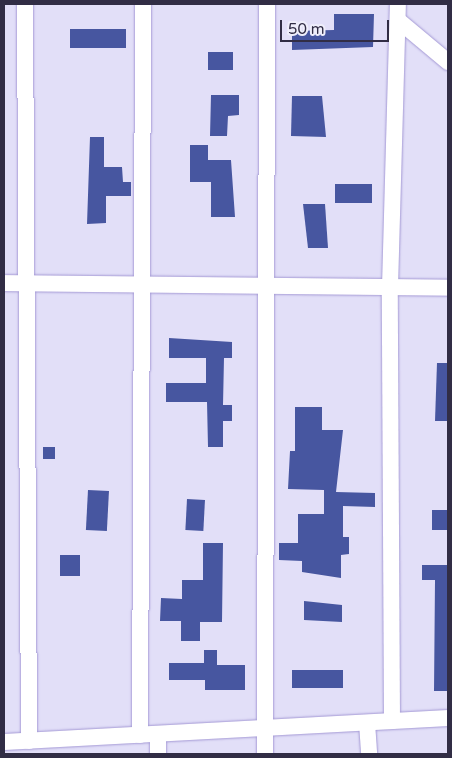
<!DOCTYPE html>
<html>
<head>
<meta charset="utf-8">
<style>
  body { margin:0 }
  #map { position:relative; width:452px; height:758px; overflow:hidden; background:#e2dff8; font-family:"Varela Round",sans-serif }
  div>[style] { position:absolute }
  .building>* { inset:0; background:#4756a0; transform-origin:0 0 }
  .roads { filter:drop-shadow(0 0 1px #a499d5) drop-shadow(0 0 1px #a499d5) }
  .street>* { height:16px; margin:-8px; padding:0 8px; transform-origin:8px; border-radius:8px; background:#fff }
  span { translate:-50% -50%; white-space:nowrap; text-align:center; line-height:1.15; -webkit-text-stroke:5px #efeefb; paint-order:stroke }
  .frame { position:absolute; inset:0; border:5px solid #312d45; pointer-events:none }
  .scale { position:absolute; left:280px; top:20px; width:109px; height:22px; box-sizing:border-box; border:2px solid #312d45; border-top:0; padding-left:6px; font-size:15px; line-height:18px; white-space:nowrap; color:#312d45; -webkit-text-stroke:4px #efeefb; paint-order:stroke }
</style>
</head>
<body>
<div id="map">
  <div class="building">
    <i style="clip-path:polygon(334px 14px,374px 14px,373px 47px,292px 50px,292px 31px,334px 30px)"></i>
    <i style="left:126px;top:29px;width:19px;height:56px;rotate:90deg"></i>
    <i style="left:208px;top:52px;width:25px;height:18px"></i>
    <i style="clip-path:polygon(211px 95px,239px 95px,239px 115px,228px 116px,227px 136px,210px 136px)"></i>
    <i style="clip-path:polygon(292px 96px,322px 96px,326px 137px,291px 136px)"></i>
    <i style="clip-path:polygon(90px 137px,104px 137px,104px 167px,122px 167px,123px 182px,131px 182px,131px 196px,106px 196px,106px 223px,87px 224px)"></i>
    <i style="clip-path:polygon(190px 145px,208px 145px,208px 160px,231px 160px,235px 217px,211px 217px,211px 182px,190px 182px)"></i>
    <i style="left:335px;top:184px;width:37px;height:19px"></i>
    <i style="clip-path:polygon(303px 204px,325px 204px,328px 248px,308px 248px)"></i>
    <i style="clip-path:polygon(169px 338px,232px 342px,232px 358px,224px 358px,223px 405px,232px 405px,232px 421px,223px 421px,223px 447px,208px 447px,207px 402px,166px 402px,166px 383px,206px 383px,206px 358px,169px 358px)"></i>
    <i style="clip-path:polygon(437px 363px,448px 363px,448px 421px,435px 421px)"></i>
    <i style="clip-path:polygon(295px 407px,322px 407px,322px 430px,343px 430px,336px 492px,375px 493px,375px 507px,343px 506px,343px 537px,349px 537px,349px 554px,341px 555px,341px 578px,302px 572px,302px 561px,279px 560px,279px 543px,298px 543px,298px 514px,324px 514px,324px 490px,288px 489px,290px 451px,295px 451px)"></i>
    <i style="left:43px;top:447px;width:12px;height:12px"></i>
    <i style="left:88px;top:490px;width:21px;height:40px;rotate:3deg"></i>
    <i style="left:187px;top:499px;width:18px;height:31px;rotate:3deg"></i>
    <i style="left:432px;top:510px;width:16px;height:20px"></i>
    <i style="clip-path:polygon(203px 543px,223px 543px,222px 622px,200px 622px,200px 641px,181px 641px,181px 621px,160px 621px,161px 598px,182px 599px,182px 580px,203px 580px)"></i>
    <i style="left:60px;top:555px;width:20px;height:21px"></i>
    <i style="clip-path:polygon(422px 565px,448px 565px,448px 691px,434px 691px,435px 580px,422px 580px)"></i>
    <i style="clip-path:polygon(304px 601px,342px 605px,342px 622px,304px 620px)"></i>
    <i style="clip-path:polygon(204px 650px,217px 650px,217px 665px,245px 665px,245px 690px,205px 690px,205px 680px,169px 680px,169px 663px,204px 663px)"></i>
    <i style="left:292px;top:670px;width:51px;height:18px"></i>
  </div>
  <div class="roads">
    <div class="street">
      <i style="left:25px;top:4px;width:737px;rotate:89.69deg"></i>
      <i style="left:399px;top:21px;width:64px;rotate:39.9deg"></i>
      <i style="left:4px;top:283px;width:444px;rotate:0.6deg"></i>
      <i style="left:392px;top:721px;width:434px;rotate:-90.3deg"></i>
      <i style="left:390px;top:287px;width:283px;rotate:-88.4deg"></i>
      <i style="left:367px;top:723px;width:31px;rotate:86deg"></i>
      <i style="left:140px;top:735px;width:731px;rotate:-89.76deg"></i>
      <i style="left:158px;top:735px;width:19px;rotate:90deg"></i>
      <i style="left:4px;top:742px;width:445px;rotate:-3.1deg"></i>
      <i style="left:265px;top:754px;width:750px;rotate:-89.85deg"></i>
    </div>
  </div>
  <div class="frame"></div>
  <div class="scale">50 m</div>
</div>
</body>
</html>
